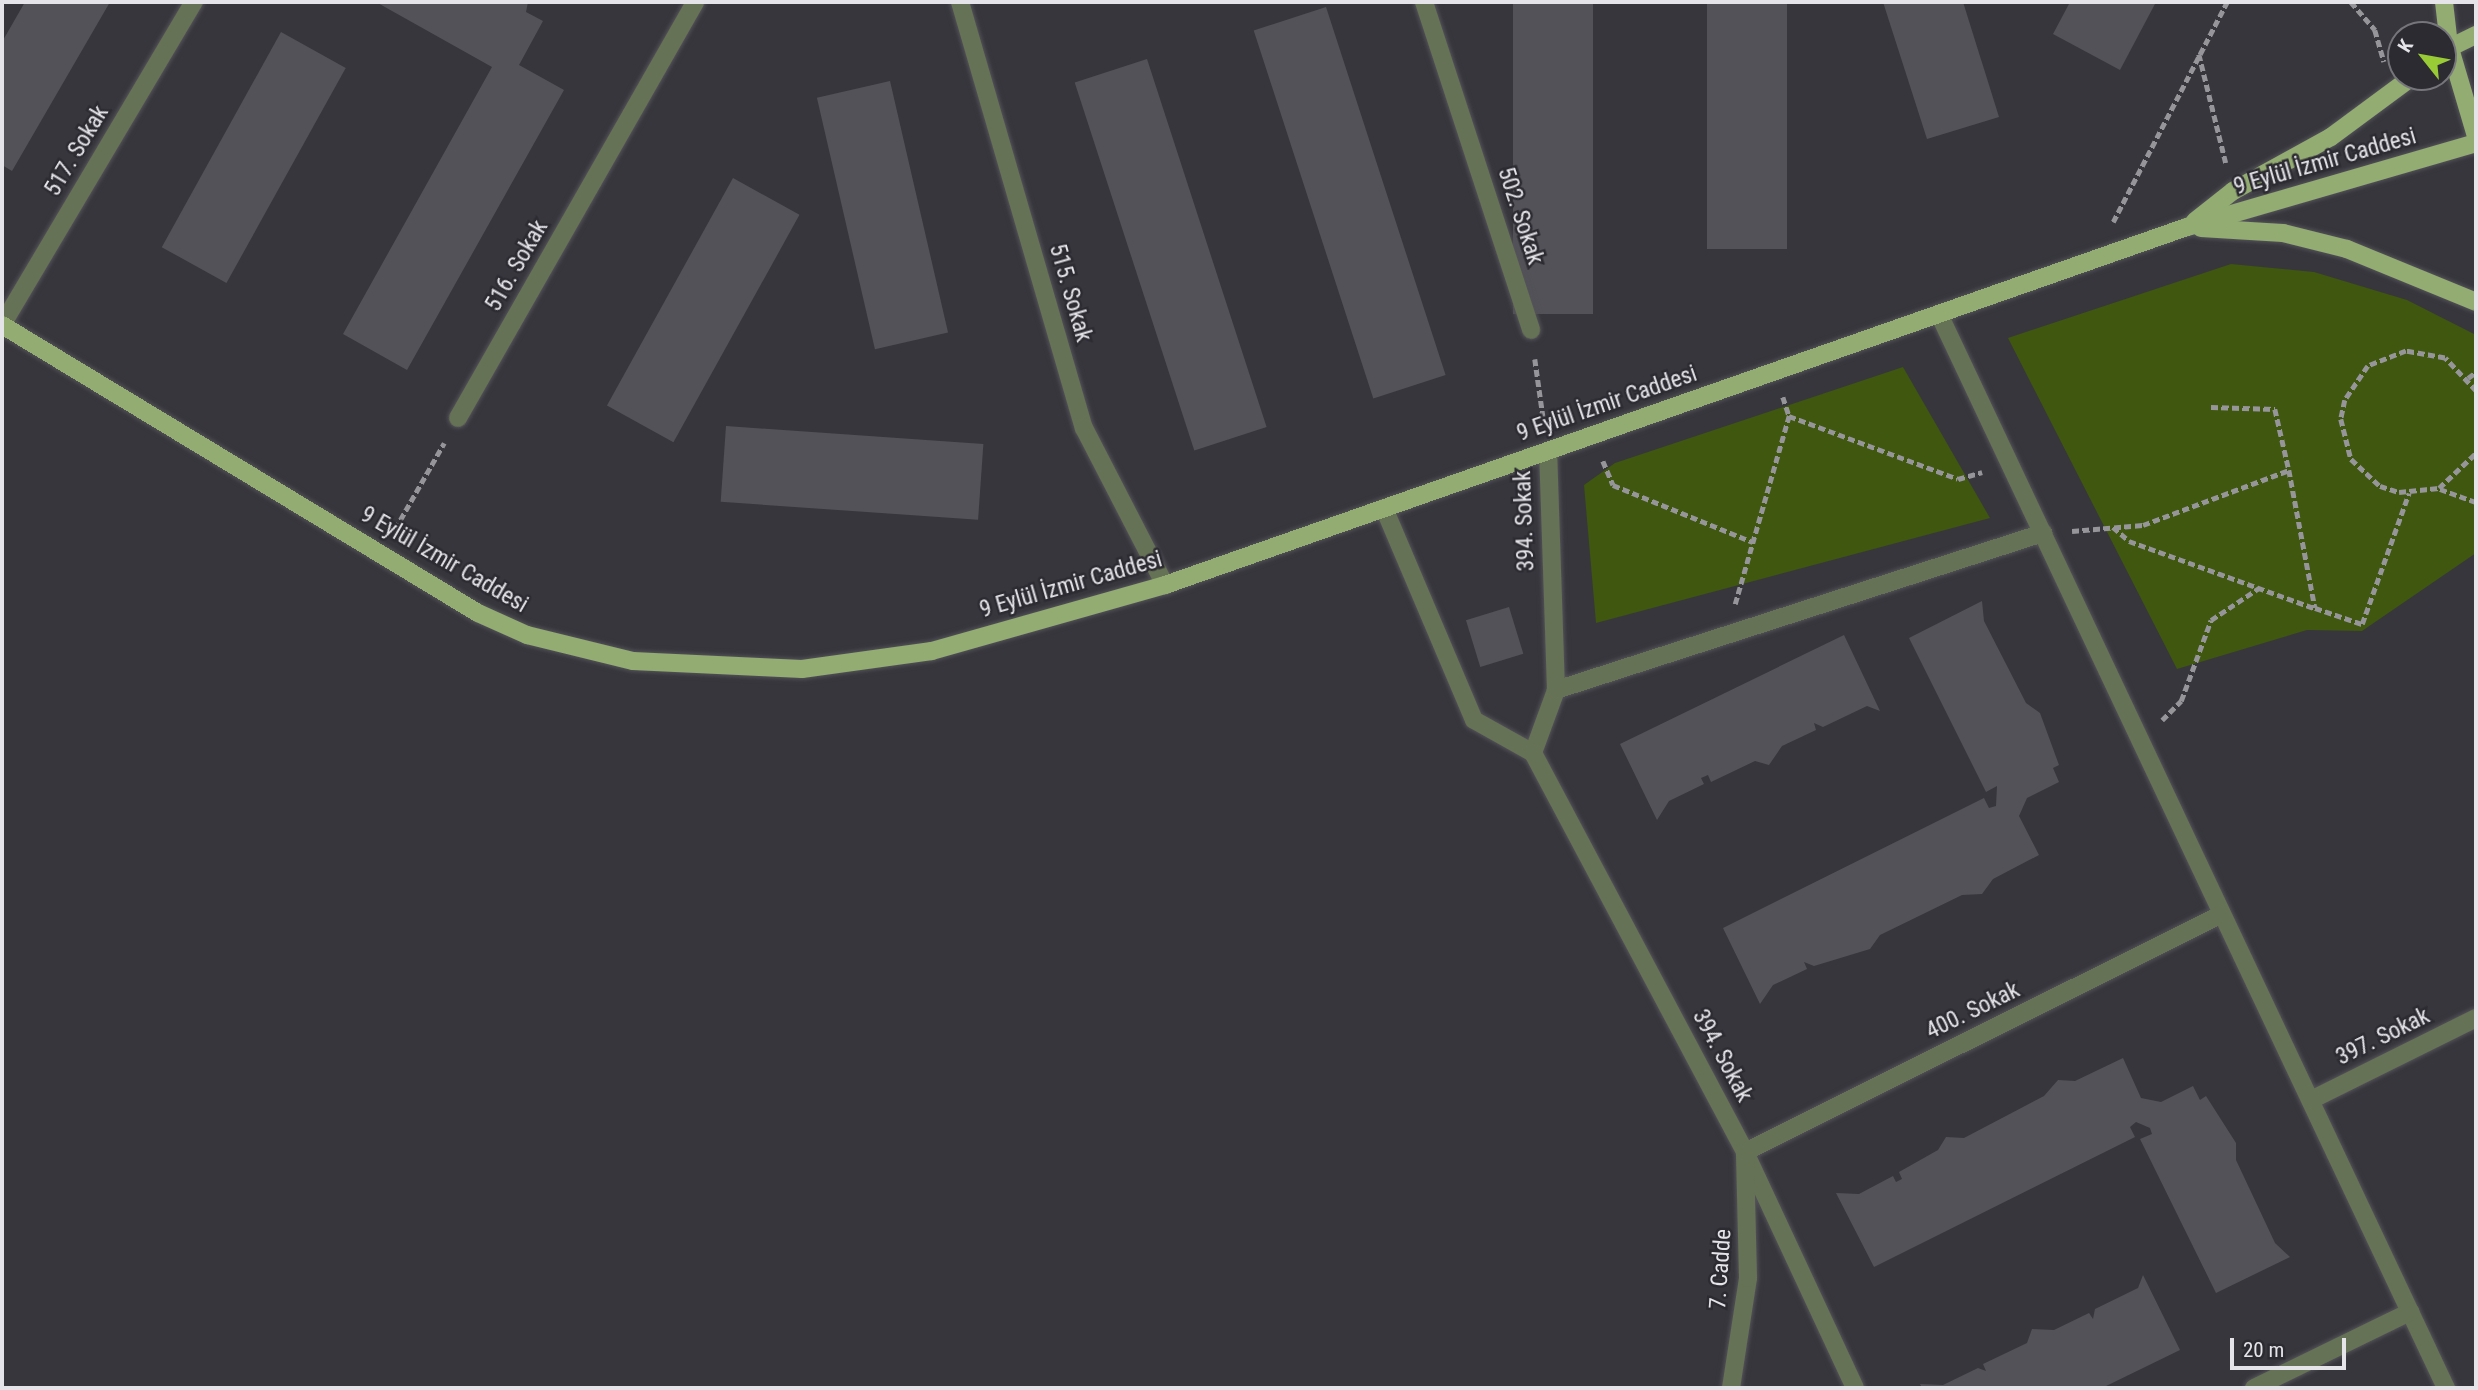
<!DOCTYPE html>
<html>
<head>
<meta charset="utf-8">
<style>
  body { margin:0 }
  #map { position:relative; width:2478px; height:1390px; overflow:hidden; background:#37363d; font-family:"Roboto Condensed",sans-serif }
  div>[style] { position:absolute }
  .green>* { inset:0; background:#3f570e }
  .building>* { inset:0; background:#535259; transform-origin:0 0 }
  .path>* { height:4.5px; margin-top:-2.25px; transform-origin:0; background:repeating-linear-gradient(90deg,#96959a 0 7px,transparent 0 10.5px) }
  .roads { filter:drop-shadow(0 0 2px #535259) drop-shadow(0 0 2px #535259) }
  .minor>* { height:18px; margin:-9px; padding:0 9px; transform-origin:9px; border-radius:9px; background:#667255 }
  .major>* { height:18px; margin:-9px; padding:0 9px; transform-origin:9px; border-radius:9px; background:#93ac71 }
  span { translate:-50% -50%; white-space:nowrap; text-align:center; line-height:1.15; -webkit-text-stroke:5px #2c2b32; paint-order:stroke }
  .street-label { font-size:23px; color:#e5e4e9 }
  .frame { position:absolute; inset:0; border:4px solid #e5e4e9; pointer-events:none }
  .north { position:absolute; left:2387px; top:21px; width:70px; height:70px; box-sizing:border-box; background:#2c2b32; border:2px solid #76757b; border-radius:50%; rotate:301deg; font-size:19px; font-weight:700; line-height:28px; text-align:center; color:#e5e4e9 }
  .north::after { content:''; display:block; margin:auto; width:24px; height:32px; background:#99cb36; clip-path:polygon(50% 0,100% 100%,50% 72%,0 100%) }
  .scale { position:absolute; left:2230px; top:1338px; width:116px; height:32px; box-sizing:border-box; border:4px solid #e5e4e9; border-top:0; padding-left:9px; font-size:21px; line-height:24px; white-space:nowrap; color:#e5e4e9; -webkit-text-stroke:5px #2c2b32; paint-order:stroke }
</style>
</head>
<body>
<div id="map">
  <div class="green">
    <i style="clip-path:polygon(2231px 264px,2314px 272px,2407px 300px,2476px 335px,2476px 553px,2362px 631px,2307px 630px,2177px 669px,2008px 338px)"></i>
    <i style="clip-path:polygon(1903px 367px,1990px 518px,1596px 623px,1584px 485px,1615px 463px)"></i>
  </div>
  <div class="building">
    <i style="clip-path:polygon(25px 2px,110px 2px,12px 171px,2px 165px,2px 42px)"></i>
    <i style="clip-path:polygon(376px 2px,528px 2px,526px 12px,543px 21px,519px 65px,564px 90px,407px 370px,343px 334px,492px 67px)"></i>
    <i style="left:1513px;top:2px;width:80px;height:312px"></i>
    <i style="left:1707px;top:2px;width:80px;height:247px"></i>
    <i style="clip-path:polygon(1883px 2px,1963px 2px,1999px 117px,1927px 139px)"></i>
    <i style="clip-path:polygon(2070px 2px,2156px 2px,2120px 70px,2053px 34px)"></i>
    <i style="left:1326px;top:7px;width:387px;height:76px;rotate:72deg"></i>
    <i style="left:281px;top:32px;width:74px;height:246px;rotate:29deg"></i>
    <i style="left:1147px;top:59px;width:387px;height:76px;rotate:72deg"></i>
    <i style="left:890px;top:81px;width:258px;height:75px;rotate:77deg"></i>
    <i style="left:733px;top:178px;width:76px;height:260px;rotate:29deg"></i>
    <i style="left:726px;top:426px;width:258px;height:76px;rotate:4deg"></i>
    <i style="clip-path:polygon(1982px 601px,1984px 621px,2026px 703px,2040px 713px,2059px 765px,2053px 768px,2059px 782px,2027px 798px,2019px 816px,2039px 855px,1993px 879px,1982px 894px,1962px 895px,1880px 935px,1870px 949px,1814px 966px,1804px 962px,1807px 969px,1773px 985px,1760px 1004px,1723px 928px,1984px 798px,1989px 808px,1996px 806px,1997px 786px,1986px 792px,1909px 638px)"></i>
    <i style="left:1509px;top:607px;width:49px;height:45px;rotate:73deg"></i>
    <i style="clip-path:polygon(1844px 635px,1880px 711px,1867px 706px,1823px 727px,1814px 723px,1816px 730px,1782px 746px,1769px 765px,1755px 761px,1711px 782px,1708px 775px,1701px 778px,1704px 784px,1669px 801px,1657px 820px,1620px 744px)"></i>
    <i style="clip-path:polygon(2123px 1058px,2141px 1098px,2161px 1102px,2193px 1086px,2200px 1100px,2206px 1096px,2236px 1143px,2236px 1160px,2275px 1243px,2290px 1257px,2216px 1293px,2140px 1139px,2152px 1134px,2150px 1128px,2136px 1122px,2130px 1127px,2135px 1137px,1874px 1267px,1836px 1193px,1859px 1194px,1893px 1176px,1896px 1182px,1902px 1179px,1899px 1172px,1938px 1150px,1946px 1137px,1964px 1138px,2044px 1096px,2058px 1080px,2075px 1081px)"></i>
    <i style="clip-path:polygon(2143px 1275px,2180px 1350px,2102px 1388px,1922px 1388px,1920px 1384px,1943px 1385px,1978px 1368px,1986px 1371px,1983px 1364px,2027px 1343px,2032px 1329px,2054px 1330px,2089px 1313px,2093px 1319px,2095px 1309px,2138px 1288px)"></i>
  </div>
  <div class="path">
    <i style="left:2351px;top:2px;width:37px;rotate:49deg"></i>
    <i style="left:2375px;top:30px;width:33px;rotate:74deg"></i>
    <i style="left:2199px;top:54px;width:112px;rotate:76.1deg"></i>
    <i style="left:2113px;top:222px;width:248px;rotate:-62.6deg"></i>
    <i style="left:1535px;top:359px;width:65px;rotate:82deg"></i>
    <i style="left:2468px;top:378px;width:10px;rotate:-37deg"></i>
    <i style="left:2476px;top:391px;width:45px;rotate:-133.2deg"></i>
    <i style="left:2445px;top:358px;width:40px;rotate:-170deg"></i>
    <i style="left:2406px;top:351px;width:41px;rotate:158.5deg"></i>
    <i style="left:2368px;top:366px;width:41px;rotate:124.1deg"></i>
    <i style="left:2345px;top:400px;width:19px;rotate:102deg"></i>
    <i style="left:2341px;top:419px;width:41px;rotate:76deg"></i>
    <i style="left:2351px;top:459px;width:40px;rotate:43deg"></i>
    <i style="left:2380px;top:486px;width:20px;rotate:18deg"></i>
    <i style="left:2399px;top:492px;width:40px;rotate:-5.7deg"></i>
    <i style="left:2439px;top:488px;width:51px;rotate:-43.4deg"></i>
    <i style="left:1783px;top:397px;width:20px;rotate:72deg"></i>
    <i style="left:1789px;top:416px;width:180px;rotate:20.4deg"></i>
    <i style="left:1958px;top:479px;width:25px;rotate:-16deg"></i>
    <i style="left:2211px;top:407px;width:64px;rotate:1.8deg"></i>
    <i style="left:2275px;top:409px;width:63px;rotate:77.1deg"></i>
    <i style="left:1603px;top:461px;width:26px;rotate:67deg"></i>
    <i style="left:1613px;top:485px;width:151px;rotate:22.2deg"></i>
    <i style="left:2440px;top:489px;width:38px;rotate:20deg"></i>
    <i style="left:2113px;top:527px;width:21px;rotate:41deg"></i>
    <i style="left:2129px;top:541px;width:197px;rotate:19.9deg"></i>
    <i style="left:395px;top:529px;width:99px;rotate:-60.3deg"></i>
    <i style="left:2072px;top:531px;width:71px;rotate:-4.8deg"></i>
    <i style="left:2143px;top:525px;width:156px;rotate:-20.6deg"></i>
    <i style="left:2289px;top:470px;width:140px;rotate:79.3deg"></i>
    <i style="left:2315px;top:608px;width:50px;rotate:18.8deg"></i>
    <i style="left:2362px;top:624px;width:139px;rotate:-70.3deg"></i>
    <i style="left:1735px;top:604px;width:196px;rotate:-74deg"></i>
    <i style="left:2162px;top:720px;width:27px;rotate:-45deg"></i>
    <i style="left:2181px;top:701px;width:86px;rotate:-69.7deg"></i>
    <i style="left:2211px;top:620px;width:58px;rotate:-33.7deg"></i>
  </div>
  <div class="roads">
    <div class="minor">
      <i style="left:960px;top:2px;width:444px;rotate:73.8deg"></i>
      <i style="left:1084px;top:428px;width:177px;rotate:62.7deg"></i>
      <i style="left:1424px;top:2px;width:345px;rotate:71.9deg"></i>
      <i style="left:1939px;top:314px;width:1188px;rotate:64.73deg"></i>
      <i style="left:2px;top:325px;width:376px;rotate:-59.3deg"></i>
      <i style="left:458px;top:418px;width:479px;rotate:-60.3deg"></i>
      <i style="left:1384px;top:508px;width:230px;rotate:67deg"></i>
      <i style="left:1474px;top:720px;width:68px;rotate:29.2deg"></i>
      <i style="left:1533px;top:753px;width:67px;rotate:-69.9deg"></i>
      <i style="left:1556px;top:690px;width:239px;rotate:-91.9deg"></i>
      <i style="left:1556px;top:690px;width:512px;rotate:-17.87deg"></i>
      <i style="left:1533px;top:753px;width:452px;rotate:62deg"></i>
      <i style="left:1745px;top:1152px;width:260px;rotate:65deg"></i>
      <i style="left:2311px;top:1100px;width:184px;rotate:-26.4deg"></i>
      <i style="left:1731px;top:1388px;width:111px;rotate:-81.2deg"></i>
      <i style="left:1748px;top:1278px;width:126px;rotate:-91.4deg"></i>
      <i style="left:1745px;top:1152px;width:533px;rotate:-26.52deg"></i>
      <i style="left:2254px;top:1388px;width:174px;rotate:-26deg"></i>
    </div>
    <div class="major">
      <i style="left:2444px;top:2px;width:43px;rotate:83.4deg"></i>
      <i style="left:2449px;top:45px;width:95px;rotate:73.5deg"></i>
      <i style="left:2443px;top:51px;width:37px;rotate:-26deg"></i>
      <i style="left:2195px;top:221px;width:48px;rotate:-38.3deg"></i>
      <i style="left:2233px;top:191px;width:112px;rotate:-28.9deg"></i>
      <i style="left:2331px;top:137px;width:101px;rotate:-36.5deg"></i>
      <i style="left:2201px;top:228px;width:82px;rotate:3.5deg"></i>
      <i style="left:2283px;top:233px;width:66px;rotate:14deg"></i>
      <i style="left:2347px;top:249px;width:139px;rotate:22.3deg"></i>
      <i style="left:2px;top:325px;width:556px;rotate:31.18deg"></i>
      <i style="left:478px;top:613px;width:54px;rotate:24.2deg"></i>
      <i style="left:527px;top:635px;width:109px;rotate:13.8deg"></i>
      <i style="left:633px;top:661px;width:169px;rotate:2.7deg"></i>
      <i style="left:802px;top:669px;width:131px;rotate:-7.9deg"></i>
      <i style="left:932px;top:651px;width:242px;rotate:-15.8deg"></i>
      <i style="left:1165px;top:585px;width:1083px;rotate:-19.31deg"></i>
      <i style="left:2187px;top:227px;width:301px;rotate:-16.2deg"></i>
    </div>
  </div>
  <div class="street-label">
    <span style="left:77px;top:151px;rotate:-59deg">517. Sokak</span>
    <span style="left:2325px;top:162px;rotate:-16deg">9 Eylül İzmir Caddesi</span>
    <span style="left:1520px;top:216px;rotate:72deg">502. Sokak</span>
    <span style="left:517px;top:266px;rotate:-60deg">516. Sokak</span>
    <span style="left:1070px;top:293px;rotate:74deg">515. Sokak</span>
    <span style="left:1607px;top:404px;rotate:-19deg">9 Eylül İzmir Caddesi</span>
    <span style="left:1525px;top:521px;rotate:-92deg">394. Sokak</span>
    <span style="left:444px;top:560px;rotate:30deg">9 Eylül İzmir Caddesi</span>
    <span style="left:1071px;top:585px;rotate:-16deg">9 Eylül İzmir Caddesi</span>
    <span style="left:1973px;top:1011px;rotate:-26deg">400. Sokak</span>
    <span style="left:2383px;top:1037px;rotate:-26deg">397. Sokak</span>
    <span style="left:1722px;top:1056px;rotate:62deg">394. Sokak</span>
    <span style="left:1721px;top:1269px;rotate:-86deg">7. Cadde</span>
  </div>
  <div class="frame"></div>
  <div class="north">K</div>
  <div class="scale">20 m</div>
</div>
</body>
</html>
